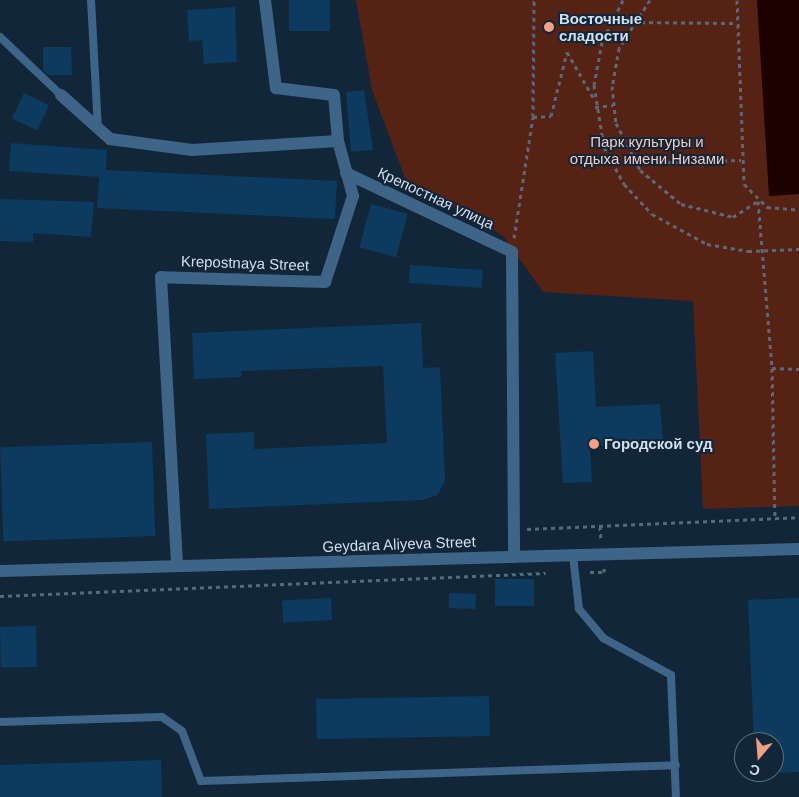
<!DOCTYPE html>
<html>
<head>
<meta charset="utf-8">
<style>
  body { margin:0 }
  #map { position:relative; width:799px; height:797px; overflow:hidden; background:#122639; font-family:Helvetica,sans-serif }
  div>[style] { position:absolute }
  .green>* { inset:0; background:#562213 }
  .water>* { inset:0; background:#1d0000 }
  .building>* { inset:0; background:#0d3a5f; transform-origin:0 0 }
  .path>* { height:3px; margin-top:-1.5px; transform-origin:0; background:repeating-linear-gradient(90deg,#58697a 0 4px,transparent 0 8px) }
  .service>* { height:8px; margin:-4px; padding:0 4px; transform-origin:4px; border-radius:4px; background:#3e6488 }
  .minor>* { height:12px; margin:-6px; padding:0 6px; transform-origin:6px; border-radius:6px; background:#3e6488 }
  .dots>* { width:14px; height:14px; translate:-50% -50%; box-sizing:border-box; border:2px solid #122639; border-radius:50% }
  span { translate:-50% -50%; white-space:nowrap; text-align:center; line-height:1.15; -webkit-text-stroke:4px #122639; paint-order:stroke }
  .poi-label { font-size:15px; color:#d2dfec; font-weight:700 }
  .left { translate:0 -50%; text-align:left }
  .park-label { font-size:15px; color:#f6cbbe }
  .street-label { font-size:15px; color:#d2dfec }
  .north { position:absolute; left:734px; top:732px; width:50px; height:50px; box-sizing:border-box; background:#122639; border:1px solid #5f7081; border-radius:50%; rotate:198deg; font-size:14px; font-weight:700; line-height:20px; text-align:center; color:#d2dfec }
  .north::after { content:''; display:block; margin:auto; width:18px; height:22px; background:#f39f86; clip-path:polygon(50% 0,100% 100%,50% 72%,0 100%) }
</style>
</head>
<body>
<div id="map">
  <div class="green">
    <i style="clip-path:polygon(356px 0,799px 0,799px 506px,703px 509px,693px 301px,543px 292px,503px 236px,405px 178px,372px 90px)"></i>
  </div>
  <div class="water">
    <i style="clip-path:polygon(757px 0,799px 0,799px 194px,769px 196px)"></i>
  </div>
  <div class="building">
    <i style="left:289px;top:0;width:41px;height:31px"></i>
    <i style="clip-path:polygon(235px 7px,237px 62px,204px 64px,202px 40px,189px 41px,187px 10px)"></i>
    <i style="clip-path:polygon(43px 47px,71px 47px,72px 75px,48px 75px,43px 70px)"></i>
    <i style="clip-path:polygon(364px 90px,373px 150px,351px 152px,346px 92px)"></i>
    <i style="left:24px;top:93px;width:28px;height:28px;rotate:26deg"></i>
    <i style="clip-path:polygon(11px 143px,107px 150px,106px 170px,337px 181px,335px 219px,97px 208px,99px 177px,9px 171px)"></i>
    <i style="clip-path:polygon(0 199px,94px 202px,91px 237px,33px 233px,33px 242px,0 241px)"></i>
    <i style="left:371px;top:204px;width:38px;height:45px;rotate:15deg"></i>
    <i style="left:410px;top:265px;width:73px;height:18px;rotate:4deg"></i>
    <i style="clip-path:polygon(421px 323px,423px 368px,440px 367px,445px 480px,438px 495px,422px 500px,209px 509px,206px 434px,254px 432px,254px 449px,387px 443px,383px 366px,241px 371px,241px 377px,194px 379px,192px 333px)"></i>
    <i style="clip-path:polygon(593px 351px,596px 407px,660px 404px,663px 442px,590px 446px,592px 482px,563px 483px,555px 353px)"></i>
    <i style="left:152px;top:442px;width:94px;height:152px;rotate:88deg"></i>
    <i style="left:495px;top:579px;width:39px;height:27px"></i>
    <i style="left:449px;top:593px;width:27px;height:15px;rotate:2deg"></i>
    <i style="left:331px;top:598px;width:22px;height:49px;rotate:87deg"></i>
    <i style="clip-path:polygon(799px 598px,799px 772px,774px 773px,774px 742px,754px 742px,748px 600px)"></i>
    <i style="left:36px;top:626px;width:41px;height:36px;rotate:89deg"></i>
    <i style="left:489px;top:696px;width:40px;height:173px;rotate:89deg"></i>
    <i style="clip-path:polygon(161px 760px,162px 797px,0 797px,0 765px)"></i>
  </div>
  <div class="path">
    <i style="left:623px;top:0;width:47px;rotate:116.6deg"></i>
    <i style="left:602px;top:42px;width:44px;rotate:100.5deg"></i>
    <i style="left:594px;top:85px;width:63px;rotate:80.8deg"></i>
    <i style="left:604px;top:147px;width:42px;rotate:61.6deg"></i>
    <i style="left:624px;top:184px;width:41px;rotate:47deg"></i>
    <i style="left:652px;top:214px;width:63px;rotate:28.6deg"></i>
    <i style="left:707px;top:244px;width:42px;rotate:9.7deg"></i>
    <i style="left:748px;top:251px;width:51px;rotate:-2.2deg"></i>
    <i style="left:650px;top:0;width:57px;rotate:122.9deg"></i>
    <i style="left:619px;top:48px;width:39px;rotate:100deg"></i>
    <i style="left:612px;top:86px;width:37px;rotate:84deg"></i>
    <i style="left:616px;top:123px;width:53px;rotate:62.9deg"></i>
    <i style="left:640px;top:170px;width:53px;rotate:39.7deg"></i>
    <i style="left:681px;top:204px;width:54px;rotate:14deg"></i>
    <i style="left:733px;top:217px;width:30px;rotate:-33deg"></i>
    <i style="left:758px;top:201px;width:168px;rotate:85.2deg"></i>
    <i style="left:772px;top:368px;width:150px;rotate:88.9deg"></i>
    <i style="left:737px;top:0;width:184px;rotate:87.8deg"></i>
    <i style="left:744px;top:184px;width:33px;rotate:45deg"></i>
    <i style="left:767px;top:207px;width:32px;rotate:5deg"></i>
    <i style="left:633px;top:22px;width:104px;rotate:0.6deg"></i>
    <i style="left:595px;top:107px;width:18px;rotate:-6deg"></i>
    <i style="left:533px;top:117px;width:18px;rotate:-3deg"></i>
    <i style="left:551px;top:116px;width:66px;rotate:-76deg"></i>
    <i style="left:567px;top:52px;width:54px;rotate:60.1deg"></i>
    <i style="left:635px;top:163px;width:106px;rotate:-1.6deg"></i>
    <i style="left:514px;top:238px;width:122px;rotate:-81.1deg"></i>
    <i style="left:533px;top:117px;width:117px;rotate:-89.5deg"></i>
    <i style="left:772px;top:368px;width:27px;rotate:2deg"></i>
    <i style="left:600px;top:526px;width:13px;rotate:86deg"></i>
    <i style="left:527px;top:529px;width:272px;rotate:-2.5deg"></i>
    <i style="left:590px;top:572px;width:14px"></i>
    <i style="left:604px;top:572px;width:4px;rotate:-90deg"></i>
    <i style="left:0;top:596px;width:546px;rotate:-2.41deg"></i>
  </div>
  <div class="service">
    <i style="left:91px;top:0;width:129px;rotate:86.9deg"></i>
    <i style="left:0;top:37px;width:84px;rotate:43.6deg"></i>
    <i style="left:573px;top:555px;width:54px;rotate:83.7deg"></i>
    <i style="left:579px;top:609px;width:38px;rotate:50deg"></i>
    <i style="left:603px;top:638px;width:77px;rotate:28.6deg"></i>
    <i style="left:671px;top:675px;width:122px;rotate:87.7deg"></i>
    <i style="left:0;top:722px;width:162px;rotate:-1.8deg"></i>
    <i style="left:162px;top:717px;width:24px;rotate:35deg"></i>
    <i style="left:182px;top:731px;width:53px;rotate:69.2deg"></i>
    <i style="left:201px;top:781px;width:475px;rotate:-1.9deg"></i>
  </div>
  <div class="minor">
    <i style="left:265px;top:0;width:89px;rotate:82.9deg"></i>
    <i style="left:276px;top:88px;width:58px;rotate:6.9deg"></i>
    <i style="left:334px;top:95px;width:46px;rotate:85deg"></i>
    <i style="left:61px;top:95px;width:66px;rotate:41.9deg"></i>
    <i style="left:110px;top:139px;width:83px;rotate:7.6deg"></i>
    <i style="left:192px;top:150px;width:146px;rotate:-3.5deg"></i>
    <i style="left:338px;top:141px;width:57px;rotate:74.7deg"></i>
    <i style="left:353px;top:196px;width:90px;rotate:108deg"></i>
    <i style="left:325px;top:282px;width:164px;rotate:-178.3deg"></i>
    <i style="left:161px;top:277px;width:289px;rotate:86.8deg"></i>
    <i style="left:346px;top:173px;width:184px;rotate:25.4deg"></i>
    <i style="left:512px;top:252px;width:305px;rotate:89.6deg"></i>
    <i style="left:0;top:571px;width:799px;rotate:-1.58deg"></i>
  </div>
  <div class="dots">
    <i style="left:549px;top:27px;background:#f39f86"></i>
    <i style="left:594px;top:444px;background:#f39f86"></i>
  </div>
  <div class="poi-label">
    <span class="left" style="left:559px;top:27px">Восточные<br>сладости</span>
    <span class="left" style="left:604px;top:444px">Городской суд</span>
  </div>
  <div class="park-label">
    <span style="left:647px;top:150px">Парк культуры и<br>отдыха имени Низами</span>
  </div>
  <div class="street-label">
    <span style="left:436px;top:198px;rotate:25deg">Крепостная улица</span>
    <span style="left:245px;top:263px;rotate:2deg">Krepostnaya Street</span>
    <span style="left:399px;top:544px;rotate:-2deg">Geydara Aliyeva Street</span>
  </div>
  <div class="north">С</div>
</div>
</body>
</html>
